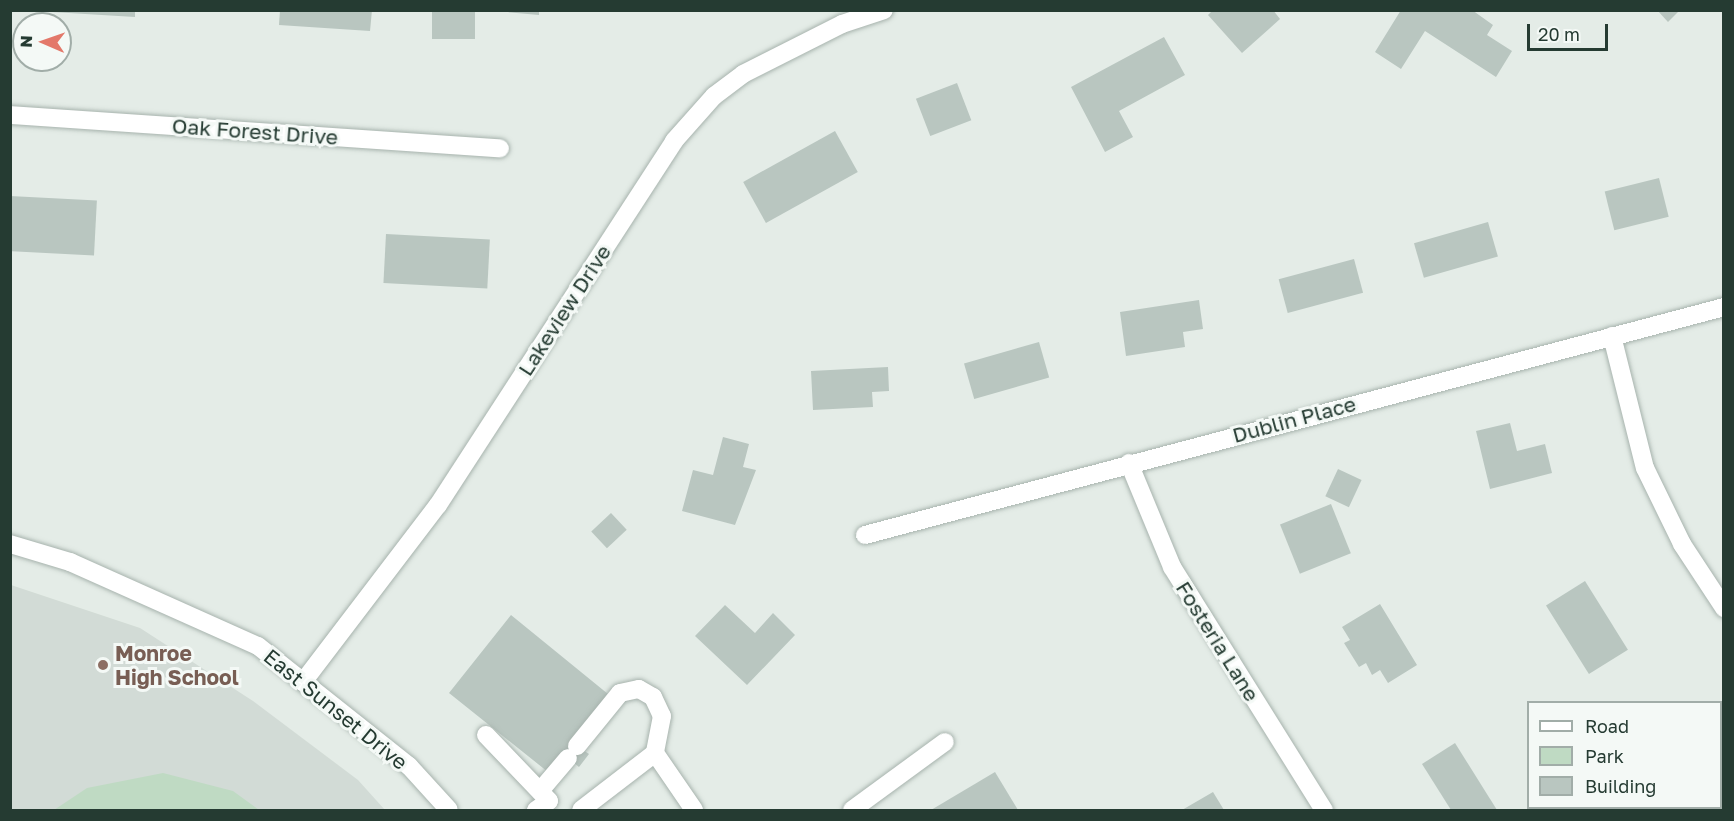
<!DOCTYPE html>
<html>
<head>
<meta charset="utf-8">
<style>
  body { margin:0 }
  #map { position:relative; width:1734px; height:821px; overflow:hidden; background:#e4ece7; font-family:"Golos Text",sans-serif }
  div>[style] { position:absolute }
  .built>* { inset:0; background:#d2dbd6 }
  .green>* { inset:0; background:#bfdac3 }
  .building>* { inset:0; background:#b9c6c0; transform-origin:0 0 }
  .roads { filter:drop-shadow(0 0 2px #a7b3ad) drop-shadow(0 0 2px #a7b3ad) }
  .minor>* { height:18px; margin:-9px; padding:0 9px; transform-origin:9px; border-radius:9px; background:#fff }
  .dots>* { width:16px; height:16px; translate:-50% -50%; box-sizing:border-box; border:3px solid #f4f9f6; border-radius:50% }
  span { translate:-50% -50%; white-space:nowrap; text-align:center; line-height:1.15; -webkit-text-stroke:6px #f4f9f6; paint-order:stroke }
  .street-label { font-size:21px; color:#253b32 }
  .education-label { font-size:21px; color:#785e54; font-weight:700 }
  .left { translate:0 -50%; text-align:left }
  .frame { position:absolute; inset:0; border:12px solid #253b32; pointer-events:none }
  .legend { position:absolute; left:1527px; top:701px; width:195px; height:108px; box-sizing:border-box; background:#f4f9f6; border:2px solid #a1ada8; margin:0; padding:8px 10px; list-style:none; font-size:18px; color:#253b32 }
  .legend li { display:flex; align-items:center; gap:12px; height:30px }
  .legend b { width:30px; border:2px solid #a1ada8 }
  .north { position:absolute; left:12px; top:12px; width:60px; height:60px; box-sizing:border-box; background:#f4f9f6; border:2px solid #a1ada8; border-radius:50%; rotate:272deg; font-size:16px; font-weight:700; line-height:24px; text-align:center; color:#253b32 }
  .north::after { content:''; display:block; margin:auto; width:21px; height:27px; background:#e3786a; clip-path:polygon(50% 0,100% 100%,50% 72%,0 100%) }
  .scale { position:absolute; left:1527px; top:24px; width:81px; height:27px; box-sizing:border-box; border:3px solid #253b32; border-top:0; padding-left:8px; font-size:18px; line-height:21px; white-space:nowrap; color:#253b32; -webkit-text-stroke:4px #f4f9f6; paint-order:stroke }
</style>
</head>
<body>
<div id="map">
  <div class="built">
    <i style="clip-path:polygon(11px 585px,140px 628px,253px 701px,358px 780px,385px 810px,11px 810px)"></i>
  </div>
  <div class="green">
    <i style="clip-path:polygon(163px 773px,233px 791px,259px 810px,54px 810px,87px 788px)"></i>
  </div>
  <div class="building">
    <i style="clip-path:polygon(19px 10px,135px 10px,135px 17px)"></i>
    <i style="clip-path:polygon(280px 10px,372px 10px,370px 31px,279px 25px)"></i>
    <i style="left:432px;top:10px;width:43px;height:29px"></i>
    <i style="clip-path:polygon(485px 10px,539px 10px,539px 15px)"></i>
    <i style="clip-path:polygon(1213px 10px,1273px 10px,1280px 19px,1242px 53px,1208px 15px)"></i>
    <i style="clip-path:polygon(1401px 10px,1472px 10px,1493px 25px,1487px 35px,1512px 51px,1496px 77px,1425px 31px,1401px 69px,1375px 52px)"></i>
    <i style="clip-path:polygon(1657px 10px,1680px 10px,1668px 22px)"></i>
    <i style="clip-path:polygon(1164px 37px,1185px 75px,1119px 111px,1133px 137px,1105px 152px,1071px 87px)"></i>
    <i style="left:957px;top:83px;width:40px;height:44px;rotate:69deg"></i>
    <i style="left:835px;top:131px;width:47px;height:105px;rotate:61deg"></i>
    <i style="left:1659px;top:178px;width:40px;height:56px;rotate:76deg"></i>
    <i style="left:10px;top:196px;width:87px;height:55px;rotate:3deg"></i>
    <i style="left:1488px;top:222px;width:36px;height:77px;rotate:74deg"></i>
    <i style="left:386px;top:234px;width:104px;height:49px;rotate:3deg"></i>
    <i style="left:1354px;top:259px;width:35px;height:78px;rotate:75deg"></i>
    <i style="clip-path:polygon(1199px 300px,1203px 329px,1183px 332px,1185px 347px,1126px 356px,1120px 312px)"></i>
    <i style="left:1039px;top:342px;width:37px;height:78px;rotate:74deg"></i>
    <i style="clip-path:polygon(888px 367px,889px 391px,872px 392px,873px 407px,813px 410px,811px 371px)"></i>
    <i style="clip-path:polygon(1510px 423px,1517px 451px,1545px 444px,1552px 473px,1490px 489px,1476px 431px)"></i>
    <i style="clip-path:polygon(723px 437px,749px 444px,743px 467px,756px 470px,735px 525px,682px 511px,693px 470px,713px 475px)"></i>
    <i style="left:1338px;top:469px;width:26px;height:30px;rotate:25deg"></i>
    <i style="left:1331px;top:504px;width:53px;height:55px;rotate:68deg"></i>
    <i style="left:611px;top:513px;width:23px;height:27px;rotate:47deg"></i>
    <i style="left:1585px;top:581px;width:81px;height:46px;rotate:58deg"></i>
    <i style="clip-path:polygon(1380px 604px,1417px 665px,1388px 683px,1380px 670px,1372px 675px,1366px 663px,1359px 667px,1344px 643px,1350px 640px,1342px 627px)"></i>
    <i style="clip-path:polygon(725px 605px,755px 633px,773px 613px,795px 635px,747px 685px,695px 636px)"></i>
    <i style="clip-path:polygon(511px 615px,608px 694px,577px 746px,589px 754px,579px 767px,568px 758px,548px 772px,449px 693px)"></i>
    <i style="clip-path:polygon(1455px 743px,1497px 810px,1451px 810px,1422px 764px)"></i>
    <i style="clip-path:polygon(995px 772px,1018px 810px,931px 810px)"></i>
    <i style="clip-path:polygon(1213px 792px,1224px 810px,1182px 810px)"></i>
  </div>
  <div class="roads">
    <div class="minor">
      <i style="left:10px;top:115px;width:491px;rotate:3.9deg"></i>
      <i style="left:1612px;top:336px;width:136px;rotate:76deg"></i>
      <i style="left:1645px;top:468px;width:85px;rotate:64deg"></i>
      <i style="left:1682px;top:544px;width:77px;rotate:56.7deg"></i>
      <i style="left:1129px;top:463px;width:113px;rotate:67.5deg"></i>
      <i style="left:1172px;top:567px;width:287px;rotate:58deg"></i>
      <i style="left:865px;top:535px;width:889px;rotate:-14.86deg"></i>
      <i style="left:10px;top:544px;width:63px;rotate:16.7deg"></i>
      <i style="left:70px;top:562px;width:206px;rotate:24.1deg"></i>
      <i style="left:258px;top:646px;width:193px;rotate:38.5deg"></i>
      <i style="left:409px;top:766px;width:59px;rotate:47.7deg"></i>
      <i style="left:303px;top:682px;width:223px;rotate:-52.7deg"></i>
      <i style="left:438px;top:505px;width:434px;rotate:-57deg"></i>
      <i style="left:674px;top:141px;width:60px;rotate:-48.4deg"></i>
      <i style="left:714px;top:96px;width:36px;rotate:-37deg"></i>
      <i style="left:743px;top:74px;width:111px;rotate:-26.8deg"></i>
      <i style="left:842px;top:24px;width:44px;rotate:-18.4deg"></i>
      <i style="left:486px;top:735px;width:91px;rotate:46.3deg"></i>
      <i style="left:549px;top:801px;width:16px;rotate:145deg"></i>
      <i style="left:577px;top:746px;width:68px;rotate:-50.9deg"></i>
      <i style="left:620px;top:693px;width:19px;rotate:-12deg"></i>
      <i style="left:639px;top:689px;width:16px;rotate:30deg"></i>
      <i style="left:653px;top:697px;width:21px;rotate:65deg"></i>
      <i style="left:662px;top:716px;width:38px;rotate:101deg"></i>
      <i style="left:655px;top:753px;width:93px;rotate:142.4deg"></i>
      <i style="left:655px;top:753px;width:69px;rotate:55.6deg"></i>
      <i style="left:540px;top:791px;width:43px;rotate:-49.7deg"></i>
      <i style="left:852px;top:810px;width:115px;rotate:-36.2deg"></i>
    </div>
  </div>
  <div class="dots">
    <i style="left:103px;top:665px;background:#8d6e63"></i>
  </div>
  <div class="street-label">
    <span style="left:255px;top:131px;rotate:4deg">Oak Forest Drive</span>
    <span style="left:564px;top:310px;rotate:-57deg">Lakeview Drive</span>
    <span style="left:1294px;top:419px;rotate:-15deg">Dublin Place</span>
    <span style="left:1218px;top:641px;rotate:58deg">Fosteria Lane</span>
    <span style="left:336px;top:709px;rotate:39deg">East Sunset Drive</span>
  </div>
  <div class="education-label">
    <span class="left" style="left:115px;top:665px">Monroe<br>High School</span>
  </div>
  <div class="frame"></div>
  <ul class="legend">
  <li><b style="height:8px;background:#fff"></b>Road</li>
  <li><b style="height:16px;background:#bfdac3"></b>Park</li>
  <li><b style="height:16px;background:#b9c6c0"></b>Building</li>
  </ul>
  <div class="north">N</div>
  <div class="scale">20 m</div>
</div>
</body>
</html>
